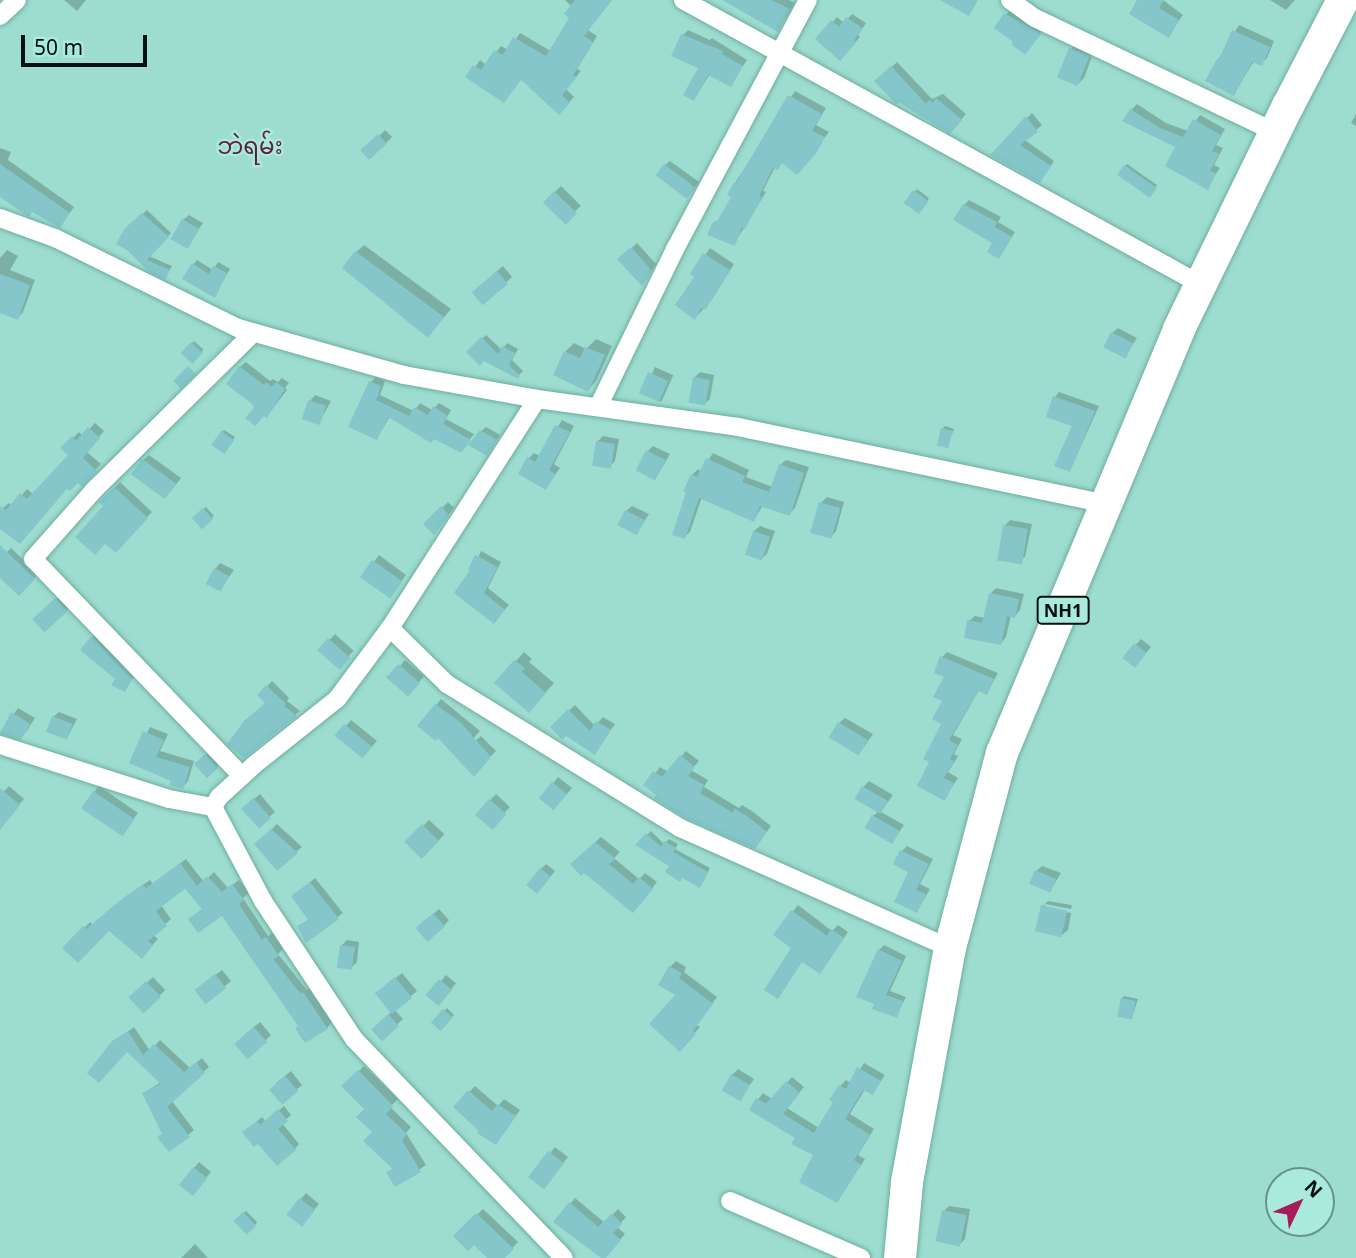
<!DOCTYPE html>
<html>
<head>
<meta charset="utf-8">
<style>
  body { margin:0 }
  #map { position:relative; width:1356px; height:1258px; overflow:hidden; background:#9dddcf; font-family:"Noto Sans","Noto Sans Myanmar",sans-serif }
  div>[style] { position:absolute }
  .shadow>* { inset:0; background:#0003; transform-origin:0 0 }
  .building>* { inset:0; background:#84c6ca; transform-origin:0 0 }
  .roads { filter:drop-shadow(0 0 2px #6eada0) drop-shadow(0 0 2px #6eada0) }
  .street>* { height:18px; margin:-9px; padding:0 9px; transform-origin:9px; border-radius:9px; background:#fff }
  .highway>* { height:32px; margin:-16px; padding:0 16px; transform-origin:16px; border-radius:16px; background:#fff }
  span { translate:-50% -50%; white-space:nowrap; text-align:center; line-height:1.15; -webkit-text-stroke:5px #aaeadc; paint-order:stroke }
  .shield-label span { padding:2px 5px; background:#aaeadc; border:2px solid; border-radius:5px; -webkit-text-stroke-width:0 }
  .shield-label { font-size:18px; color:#00110d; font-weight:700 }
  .quarter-label { font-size:23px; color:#601e37 }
  .north { position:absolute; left:1265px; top:1167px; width:70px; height:70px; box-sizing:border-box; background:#aaeadc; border:2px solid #669389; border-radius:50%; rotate:46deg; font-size:19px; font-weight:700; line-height:28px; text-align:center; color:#00110d }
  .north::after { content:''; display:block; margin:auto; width:24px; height:32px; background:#a81b5b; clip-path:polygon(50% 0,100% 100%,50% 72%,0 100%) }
  .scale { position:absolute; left:21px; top:35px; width:126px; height:32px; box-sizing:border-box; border:4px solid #00110d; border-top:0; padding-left:9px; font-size:21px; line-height:24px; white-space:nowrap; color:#00110d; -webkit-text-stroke:5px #aaeadc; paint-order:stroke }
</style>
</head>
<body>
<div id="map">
  <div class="shadow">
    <i style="clip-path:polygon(64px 0,86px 0,77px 11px)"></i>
    <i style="clip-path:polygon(565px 0,612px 0,588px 30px,597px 36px,577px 69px,581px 71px,566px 89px,574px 97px,559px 113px,521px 79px,468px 77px,480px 60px,486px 65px,501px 46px,508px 50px,520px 33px,551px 51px,571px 18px,572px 7px)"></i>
    <i style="clip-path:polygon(725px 0,789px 0,795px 3px,778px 30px)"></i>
    <i style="clip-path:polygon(1139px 0,1163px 0,1183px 15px,1168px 36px)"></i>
    <i style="clip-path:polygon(1270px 0,1295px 0,1286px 10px)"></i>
    <i style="clip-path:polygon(1011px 8px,1045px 27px,1030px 47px,996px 28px)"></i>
    <i style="clip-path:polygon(852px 14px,866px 23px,858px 35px,860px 37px,845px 54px,817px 39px,837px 17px,844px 23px)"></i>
    <i style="clip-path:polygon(1239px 25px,1274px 41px,1267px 58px,1261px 64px,1254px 61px,1234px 94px,1218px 60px)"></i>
    <i style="clip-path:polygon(688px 30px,710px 40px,712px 38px,747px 60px,730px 85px,710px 74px,694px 99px,700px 67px,683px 35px)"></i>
    <i style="clip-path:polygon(1076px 43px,1094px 51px,1084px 78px,1078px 84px,1071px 49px)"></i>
    <i style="clip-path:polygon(897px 62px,932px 99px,943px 94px,966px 114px,956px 126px,877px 81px)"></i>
    <i style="clip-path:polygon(795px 91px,826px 108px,816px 125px,829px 132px,802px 167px,784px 162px,775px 167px,763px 191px,766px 192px,734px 244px,714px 223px,721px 218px,734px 196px,735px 183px)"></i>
    <i style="clip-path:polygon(1137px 104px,1166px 123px,1188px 131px,1200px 115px,1225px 129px,1216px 145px,1223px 148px,1214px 165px,1220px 168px,1207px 187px,1177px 147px,1131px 110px)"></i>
    <i style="clip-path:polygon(1032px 113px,1042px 125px,1025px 140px,1054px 161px,1044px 176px,992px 155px)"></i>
    <i style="clip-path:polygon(1356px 114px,1356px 126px,1351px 123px)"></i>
    <i style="left:385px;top:130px;width:10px;height:30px;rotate:45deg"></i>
    <i style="clip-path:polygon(0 148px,11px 152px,8px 160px,74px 207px,60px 226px,0 195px)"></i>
    <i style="clip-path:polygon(670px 161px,699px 182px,692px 191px,665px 165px)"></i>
    <i style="clip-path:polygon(1127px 164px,1157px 185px,1151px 194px,1125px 166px)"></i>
    <i style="left:561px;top:186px;width:28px;height:22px;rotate:45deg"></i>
    <i style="clip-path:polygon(917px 189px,929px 198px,921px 210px,906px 203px)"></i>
    <i style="clip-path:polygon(969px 200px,1001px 217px,998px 222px,1015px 232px,999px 257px,995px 243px,964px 205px)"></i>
    <i style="clip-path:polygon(147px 210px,171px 233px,149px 256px,172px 266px,165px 277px,150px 270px,127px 229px)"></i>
    <i style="clip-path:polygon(189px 215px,203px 223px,187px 246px,183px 220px)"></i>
    <i style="clip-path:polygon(637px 243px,656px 264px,647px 278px,620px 259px)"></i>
    <i style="clip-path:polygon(364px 245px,451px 309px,428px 336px,356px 252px)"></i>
    <i style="clip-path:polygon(710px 248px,734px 264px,711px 301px,695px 318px,697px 276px,692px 274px)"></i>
    <i style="clip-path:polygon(7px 250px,18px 256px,10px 270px,35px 280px,23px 312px,18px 318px,0 311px,0 258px)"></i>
    <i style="clip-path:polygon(197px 260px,213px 270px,218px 262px,230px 269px,215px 295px,193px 265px)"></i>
    <i style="clip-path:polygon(503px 266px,512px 277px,483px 303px,479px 287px)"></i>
    <i style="clip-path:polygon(1118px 328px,1137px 338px,1125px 356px,1112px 333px)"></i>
    <i style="clip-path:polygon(486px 335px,502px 350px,507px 343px,518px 349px,512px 360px,523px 371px,518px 376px,469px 352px)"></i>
    <i style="clip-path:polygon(596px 339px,612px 346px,596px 381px,588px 390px,565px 352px,574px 343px,586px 349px)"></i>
    <i style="left:194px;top:341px;width:13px;height:16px;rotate:42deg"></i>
    <i style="clip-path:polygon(246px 362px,270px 381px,273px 379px,278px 382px,282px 378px,289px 383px,285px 388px,287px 390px,267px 416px,256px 408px,240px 367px)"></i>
    <i style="left:655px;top:367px;width:20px;height:29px;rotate:24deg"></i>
    <i style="clip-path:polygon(700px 372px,714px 375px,710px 399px,704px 404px,694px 378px)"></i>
    <i style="clip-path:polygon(376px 377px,385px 381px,380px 395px,414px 411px,420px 403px,432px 410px,439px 403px,451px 410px,446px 419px,474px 434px,465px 446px,390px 416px,377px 438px,371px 382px)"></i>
    <i style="clip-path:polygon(1059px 392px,1099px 406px,1070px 470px,1074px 425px,1055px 397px)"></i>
    <i style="clip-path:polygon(315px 395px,331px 401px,319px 423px,310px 401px)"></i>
    <i style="clip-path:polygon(562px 420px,574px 426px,554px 464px,560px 468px,546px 488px,529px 458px,534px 453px,540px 456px)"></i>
    <i style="clip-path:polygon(95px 423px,104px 431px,87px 452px,101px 464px,82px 484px,78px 481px,0 527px,3px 508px,9px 503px,12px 506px,27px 489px,34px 495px,70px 455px,63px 448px,79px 432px,83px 436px)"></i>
    <i style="clip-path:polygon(945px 426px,954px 429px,947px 447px,943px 428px)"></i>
    <i style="clip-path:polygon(486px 427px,500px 435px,491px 449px,481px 431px)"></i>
    <i style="clip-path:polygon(224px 430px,235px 437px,226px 450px,222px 432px)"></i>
    <i style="clip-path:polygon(603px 436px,619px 439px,615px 461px,610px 466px,597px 442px)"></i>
    <i style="clip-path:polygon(653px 446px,670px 454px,656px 478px,648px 451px)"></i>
    <i style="clip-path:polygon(713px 453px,749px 470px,746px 477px,773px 487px,780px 465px,786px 460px,809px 467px,795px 508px,789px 514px,763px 505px,754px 520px,702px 497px,690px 532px,684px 537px,692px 475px,698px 469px,701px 471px)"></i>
    <i style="clip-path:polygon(149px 455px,181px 478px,170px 492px,143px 460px)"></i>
    <i style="clip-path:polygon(120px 482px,152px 512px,116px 550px,105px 506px,101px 502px)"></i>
    <i style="clip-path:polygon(827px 497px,844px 502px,836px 531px,831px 537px,821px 503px)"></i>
    <i style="clip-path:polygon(448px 502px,454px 508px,434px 533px,426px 524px)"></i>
    <i style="clip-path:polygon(632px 506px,649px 514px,637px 533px,626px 511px)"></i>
    <i style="left:206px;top:507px;width:12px;height:16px;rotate:48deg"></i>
    <i style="clip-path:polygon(1010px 520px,1032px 524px,1025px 557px,1019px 562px,1005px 525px)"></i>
    <i style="clip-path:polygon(760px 526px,775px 531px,767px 554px,761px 559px,746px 553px,754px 531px)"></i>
    <i style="clip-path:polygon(11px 548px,38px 574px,19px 594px,0 576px,0 559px)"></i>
    <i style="clip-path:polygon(481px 551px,501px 562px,488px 588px,509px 605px,494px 621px,473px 570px)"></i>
    <i style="clip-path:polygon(379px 555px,406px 575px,395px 590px,363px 576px)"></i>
    <i style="clip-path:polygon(220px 563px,234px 570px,220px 590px,215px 569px)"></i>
    <i style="clip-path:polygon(996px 588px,1024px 594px,1020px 610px,1015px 616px,1011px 615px,1006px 637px,1001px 643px,969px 621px,975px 616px,985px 618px,990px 594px)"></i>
    <i style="left:62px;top:594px;width:15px;height:37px;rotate:48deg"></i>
    <i style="clip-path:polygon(97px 632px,136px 673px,125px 690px,117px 679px,82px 649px)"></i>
    <i style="left:335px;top:634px;width:25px;height:22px;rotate:42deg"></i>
    <i style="clip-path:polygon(1141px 639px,1151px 647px,1140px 660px,1125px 657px)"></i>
    <i style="clip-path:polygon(524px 652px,532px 659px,529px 662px,554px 683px,537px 702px,496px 683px)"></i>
    <i style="clip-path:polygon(947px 652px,998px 673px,987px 693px,979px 690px,953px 735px,962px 739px,954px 754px,958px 756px,948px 772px,958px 778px,944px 799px,931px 762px,943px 723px,946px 676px,942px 657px)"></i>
    <i style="left:405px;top:660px;width:25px;height:24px;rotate:40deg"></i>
    <i style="clip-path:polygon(272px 681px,289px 698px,287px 701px,300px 711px,244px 756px,267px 702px,259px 695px)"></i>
    <i style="clip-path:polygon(441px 699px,480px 731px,469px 743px,471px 745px,481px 736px,496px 751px,474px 774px,436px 705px)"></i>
    <i style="clip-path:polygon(575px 705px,595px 726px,603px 717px,615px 724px,595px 752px,552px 727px)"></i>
    <i style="clip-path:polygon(18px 708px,35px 718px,26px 732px,20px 738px,0 733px)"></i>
    <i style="clip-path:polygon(59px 712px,77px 719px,67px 738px,53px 717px)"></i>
    <i style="clip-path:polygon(845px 718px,873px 734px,859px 754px,839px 723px)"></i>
    <i style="clip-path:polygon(351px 720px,377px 741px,368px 751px,337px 736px)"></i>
    <i style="clip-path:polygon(150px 727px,168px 734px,160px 751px,194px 761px,188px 781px,183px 787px,132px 762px)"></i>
    <i style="clip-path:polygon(212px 750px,223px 761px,207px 776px,202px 758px)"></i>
    <i style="clip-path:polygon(686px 751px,699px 761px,691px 770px,708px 780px,704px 787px,739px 808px,742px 805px,752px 811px,771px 826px,760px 841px,659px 794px,646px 785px,660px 767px,668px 772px)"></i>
    <i style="clip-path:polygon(558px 777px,572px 788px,560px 802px,542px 797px)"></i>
    <i style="clip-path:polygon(869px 781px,893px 795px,881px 812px,904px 825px,893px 841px,873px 816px,879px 811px,863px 787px)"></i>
    <i style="clip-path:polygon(9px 786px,24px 799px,0 825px,0 796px)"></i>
    <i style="clip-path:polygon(99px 786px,138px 813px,122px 834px,94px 792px)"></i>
    <i style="clip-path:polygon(260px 794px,275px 812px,269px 817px,249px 803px)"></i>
    <i style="left:496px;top:794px;width:19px;height:27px;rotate:43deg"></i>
    <i style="left:429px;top:820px;width:21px;height:32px;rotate:43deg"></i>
    <i style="clip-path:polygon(277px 824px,302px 847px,296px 852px,257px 844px)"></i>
    <i style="clip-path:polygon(651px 831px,664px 844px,669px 839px,678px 844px,675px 849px,710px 868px,703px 882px,637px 845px)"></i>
    <i style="clip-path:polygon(601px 837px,620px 852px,614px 858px,639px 879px,645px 873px,657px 882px,639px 905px,572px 864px)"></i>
    <i style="clip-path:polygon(907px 846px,933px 859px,920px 884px,930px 889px,917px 911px,910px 871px,902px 851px)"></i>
    <i style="clip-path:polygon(186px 859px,204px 882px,214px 872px,228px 888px,239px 880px,249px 893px,243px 898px,268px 936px,272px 933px,283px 949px,278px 954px,307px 990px,309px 988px,332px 1022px,327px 1028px,300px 1026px,223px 914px,204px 908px,185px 887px,161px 905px,171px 919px,153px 935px,158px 939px,147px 951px,109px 929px,64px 948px,90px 922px,93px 925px,125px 897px,150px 880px,153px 884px)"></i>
    <i style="clip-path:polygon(546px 864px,555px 871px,543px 886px,541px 869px)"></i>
    <i style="clip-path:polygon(1042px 866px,1061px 873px,1050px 891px,1036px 871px)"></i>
    <i style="clip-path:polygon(315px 878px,343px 913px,307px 940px,299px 927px,310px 918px,293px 896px)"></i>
    <i style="clip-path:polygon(1048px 901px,1072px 905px,1071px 909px,1045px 904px)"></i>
    <i style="clip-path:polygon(1045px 904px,1045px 908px,1071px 913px,1068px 930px,1062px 935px,1043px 906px)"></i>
    <i style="clip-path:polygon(798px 905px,832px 931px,838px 925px,848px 932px,825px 966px,803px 960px,778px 997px,793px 947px,775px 934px)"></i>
    <i style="clip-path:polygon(439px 909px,449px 920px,444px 926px,424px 922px)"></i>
    <i style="clip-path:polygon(347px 940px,359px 942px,357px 962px,351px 968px,341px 946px)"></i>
    <i style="clip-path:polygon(884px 945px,906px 956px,890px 991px,906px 997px,896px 1016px,874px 1008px,879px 950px)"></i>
    <i style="clip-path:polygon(676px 961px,686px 967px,684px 972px,717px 997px,697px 1025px,700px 1027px,680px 1050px,677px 994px,670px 967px)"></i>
    <i style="clip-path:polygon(222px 970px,231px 981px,207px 1001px,203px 984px)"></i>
    <i style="clip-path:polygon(402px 973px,417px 991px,395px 1010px,403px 1019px,383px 1038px,374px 1029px,392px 1011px,383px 988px)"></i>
    <i style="left:446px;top:975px;width:13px;height:28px;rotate:39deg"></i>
    <i style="left:153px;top:977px;width:18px;height:30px;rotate:47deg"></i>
    <i style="clip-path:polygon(1124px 996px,1138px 999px,1132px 1017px,1122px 998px)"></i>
    <i style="left:447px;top:1008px;width:10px;height:20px;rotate:45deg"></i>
    <i style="clip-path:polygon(260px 1022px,271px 1035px,265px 1041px,242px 1037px)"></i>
    <i style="clip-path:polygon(134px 1027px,150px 1051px,160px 1040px,190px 1068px,202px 1058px,209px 1067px,172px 1101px,194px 1130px,170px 1150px,144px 1093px,161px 1082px,127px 1050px,113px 1043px)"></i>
    <i style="clip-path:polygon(864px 1063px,885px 1075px,873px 1093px,865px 1089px,850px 1114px,874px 1129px,858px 1155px,865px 1159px,837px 1201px,816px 1155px,797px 1137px,751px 1109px,763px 1093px,772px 1099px,792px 1077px,804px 1087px,787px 1108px,819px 1128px,835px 1102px,832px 1099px,840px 1086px,846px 1080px,851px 1083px)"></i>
    <i style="clip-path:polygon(364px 1066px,398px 1099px,390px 1107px,411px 1127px,406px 1133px,426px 1165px,396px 1185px,389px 1173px,394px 1167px,374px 1131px,367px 1109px,344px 1086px)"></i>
    <i style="clip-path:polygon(738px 1069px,754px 1079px,740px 1099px,732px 1075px)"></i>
    <i style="clip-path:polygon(291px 1071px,302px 1085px,296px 1090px,276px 1083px)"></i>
    <i style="clip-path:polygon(475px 1086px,498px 1106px,504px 1099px,520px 1110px,496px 1143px,455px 1107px)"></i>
    <i style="clip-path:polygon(284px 1106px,291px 1115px,282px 1123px,299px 1144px,295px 1149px,249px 1128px,262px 1117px,266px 1122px)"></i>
    <i style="clip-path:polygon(555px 1147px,568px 1157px,549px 1181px,531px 1177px)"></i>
    <i style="clip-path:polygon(199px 1162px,211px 1172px,197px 1188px,194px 1168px)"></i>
    <i style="clip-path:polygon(306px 1193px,319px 1204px,306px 1219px,287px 1214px)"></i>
    <i style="clip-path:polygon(575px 1198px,605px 1223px,618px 1209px,626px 1217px,617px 1227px,625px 1234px,604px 1258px,570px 1204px)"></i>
    <i style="clip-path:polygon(949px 1206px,970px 1209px,965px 1239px,960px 1244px,944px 1211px)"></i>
    <i style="clip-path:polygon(483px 1209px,518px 1242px,503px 1258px,489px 1258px,474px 1243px,456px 1236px)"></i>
    <i style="left:246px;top:1211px;width:16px;height:14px;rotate:45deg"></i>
    <i style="clip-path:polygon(195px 1244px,208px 1258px,181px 1258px)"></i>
  </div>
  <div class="building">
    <i style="clip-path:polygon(575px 0,612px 0,584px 36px,593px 42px,573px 75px,577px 77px,562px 95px,570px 103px,559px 115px,521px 80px,504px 103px,465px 77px,473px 65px,481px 70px,494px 50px,503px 55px,513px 37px,546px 56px,569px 18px,564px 14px)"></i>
    <i style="clip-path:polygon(722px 0,771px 0,790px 9px,778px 32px)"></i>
    <i style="clip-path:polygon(940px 0,978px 0,969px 16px)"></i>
    <i style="clip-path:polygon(1137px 0,1164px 0,1159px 8px,1179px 20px,1169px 38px,1129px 14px)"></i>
    <i style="clip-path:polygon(1004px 13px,1041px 34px,1025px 55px,1011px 44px,1013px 42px,994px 28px)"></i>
    <i style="clip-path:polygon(846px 17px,862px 28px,854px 41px,856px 43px,840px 61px,815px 39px,831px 20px,839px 27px)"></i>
    <i style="clip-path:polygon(1232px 30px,1270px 47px,1262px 66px,1252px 62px,1234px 96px,1205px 81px,1217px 59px,1219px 60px)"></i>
    <i style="clip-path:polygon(681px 34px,723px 51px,722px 54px,743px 66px,731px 87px,708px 75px,694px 101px,683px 95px,698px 68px,671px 56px)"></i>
    <i style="left:1069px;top:48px;width:22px;height:32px;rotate:22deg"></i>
    <i style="clip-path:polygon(891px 66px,926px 104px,929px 100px,933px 103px,936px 98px,962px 120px,950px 134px,900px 103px,896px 104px,874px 81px)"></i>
    <i style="clip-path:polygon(788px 95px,822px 114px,812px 131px,825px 137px,817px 152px,797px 175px,782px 163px,778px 170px,773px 168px,759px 196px,762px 197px,745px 229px,742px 227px,735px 246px,707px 235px,713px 222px,716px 223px,731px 197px,727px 195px,734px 182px,736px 183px)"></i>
    <i style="clip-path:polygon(1130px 109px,1160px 128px,1183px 137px,1193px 119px,1221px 135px,1212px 151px,1219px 154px,1210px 171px,1216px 174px,1208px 190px,1165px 166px,1175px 147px,1122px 121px)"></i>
    <i style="clip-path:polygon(1026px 116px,1038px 132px,1020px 145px,1051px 166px,1040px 183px,990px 155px)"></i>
    <i style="left:378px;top:134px;width:13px;height:24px;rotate:48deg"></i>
    <i style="clip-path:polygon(0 164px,70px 213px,60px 228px,32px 212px,29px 217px,26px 215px,0 197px)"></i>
    <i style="left:664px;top:164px;width:39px;height:14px;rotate:37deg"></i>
    <i style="left:1124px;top:165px;width:40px;height:12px;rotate:35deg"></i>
    <i style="left:913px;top:190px;width:19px;height:16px;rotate:36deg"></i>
    <i style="left:554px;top:191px;width:32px;height:16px;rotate:44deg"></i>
    <i style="clip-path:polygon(963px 204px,997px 222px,995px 227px,1012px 237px,999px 259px,987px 252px,992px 243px,953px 220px)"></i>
    <i style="clip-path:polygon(142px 213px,169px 237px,147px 260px,170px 270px,165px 280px,149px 272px,127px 250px,116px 244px,125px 228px)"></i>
    <i style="left:182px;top:219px;width:20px;height:23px;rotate:30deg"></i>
    <i style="clip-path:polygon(631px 247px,652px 271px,642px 286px,617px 259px)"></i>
    <i style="clip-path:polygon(355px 251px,444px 317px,428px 338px,342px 268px)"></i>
    <i style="clip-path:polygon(703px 253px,730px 270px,706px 309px,701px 308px,695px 320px,675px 305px,694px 277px,690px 274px)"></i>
    <i style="clip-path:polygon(192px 263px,209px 274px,213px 266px,227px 273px,215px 298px,182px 279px)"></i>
    <i style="left:497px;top:271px;width:17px;height:33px;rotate:50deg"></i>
    <i style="clip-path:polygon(0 274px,30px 285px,18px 320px,0 313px)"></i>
    <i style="left:1111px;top:332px;width:25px;height:17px;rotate:27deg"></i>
    <i style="clip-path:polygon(481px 337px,498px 354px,502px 346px,515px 353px,509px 365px,520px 376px,518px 379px,484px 361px,480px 366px,466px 352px)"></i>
    <i style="left:191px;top:342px;width:16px;height:15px;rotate:43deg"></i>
    <i style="clip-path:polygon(585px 347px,605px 355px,588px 392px,553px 375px,564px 351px,580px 358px)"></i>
    <i style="left:188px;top:366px;width:11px;height:21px;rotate:45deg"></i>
    <i style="clip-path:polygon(239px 366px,264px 385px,266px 382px,272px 387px,276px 382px,285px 389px,267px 418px,264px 416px,255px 426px,245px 418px,254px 408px,251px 403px,226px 384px)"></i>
    <i style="left:648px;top:372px;width:22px;height:23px;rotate:24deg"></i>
    <i style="left:693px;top:377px;width:17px;height:26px;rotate:10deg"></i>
    <i style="clip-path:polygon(369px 381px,381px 386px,376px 400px,409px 416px,414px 407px,428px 415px,433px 406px,448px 416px,443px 424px,471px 440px,461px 453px,434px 439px,431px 443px,388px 417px,377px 440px,348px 427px)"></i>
    <i style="clip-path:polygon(1053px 396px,1095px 411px,1070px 472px,1054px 466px,1072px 426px,1046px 417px)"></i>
    <i style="left:308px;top:400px;width:19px;height:20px;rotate:18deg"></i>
    <i style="clip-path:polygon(555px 425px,570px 432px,549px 470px,555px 474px,546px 490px,518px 474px,527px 457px,535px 462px)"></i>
    <i style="clip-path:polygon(88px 427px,100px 438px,83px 458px,97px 471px,82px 487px,78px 483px,70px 491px,67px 489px,20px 544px,0 529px,0 506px,6px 510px,20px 493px,27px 499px,68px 455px,60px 448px,72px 436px,76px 441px)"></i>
    <i style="left:941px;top:428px;width:12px;height:18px;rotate:14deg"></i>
    <i style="clip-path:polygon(480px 430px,497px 440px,487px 456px,468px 445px)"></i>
    <i style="left:221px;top:431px;width:16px;height:17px;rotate:35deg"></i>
    <i style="left:596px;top:441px;width:19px;height:25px;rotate:9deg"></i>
    <i style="left:646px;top:450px;width:22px;height:23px;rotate:27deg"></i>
    <i style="clip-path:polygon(706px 458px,745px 476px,742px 482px,769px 492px,779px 464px,804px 473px,790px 516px,760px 506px,754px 522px,699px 498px,685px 539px,672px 535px,686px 492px,683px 491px,691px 474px,697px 477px)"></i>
    <i style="left:142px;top:459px;width:42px;height:19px;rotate:36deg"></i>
    <i style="clip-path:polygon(114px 487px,148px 518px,116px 553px,105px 544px,95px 555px,75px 537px,103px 506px,99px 502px)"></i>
    <i style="left:819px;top:502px;width:22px;height:32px;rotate:16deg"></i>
    <i style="clip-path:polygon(441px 506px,449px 515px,434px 535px,423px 524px)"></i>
    <i style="left:203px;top:508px;width:15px;height:15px;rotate:48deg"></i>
    <i style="left:625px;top:510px;width:22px;height:17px;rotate:27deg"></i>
    <i style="left:1003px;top:525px;width:25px;height:36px;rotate:9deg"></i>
    <i style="left:753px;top:531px;width:18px;height:25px;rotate:19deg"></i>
    <i style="clip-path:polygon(0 545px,35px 579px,19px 596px,0 578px)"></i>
    <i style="clip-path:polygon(475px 555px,498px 567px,484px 593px,505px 610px,494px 624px,454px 593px,470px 570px,468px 569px)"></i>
    <i style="left:372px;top:560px;width:37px;height:21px;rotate:35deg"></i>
    <i style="left:214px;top:568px;width:17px;height:18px;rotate:28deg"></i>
    <i style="clip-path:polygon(989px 593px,1019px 599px,1015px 618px,1007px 616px,1001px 645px,964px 638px,967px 620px,982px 623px)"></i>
    <i style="left:55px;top:598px;width:18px;height:31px;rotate:47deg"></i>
    <i style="clip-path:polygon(91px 636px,132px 679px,125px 692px,111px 685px,115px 679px,80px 650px)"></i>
    <i style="left:328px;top:638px;width:30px;height:16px;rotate:42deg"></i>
    <i style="left:1134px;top:643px;width:16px;height:19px;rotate:38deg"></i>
    <i style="clip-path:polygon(940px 656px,994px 679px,987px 695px,978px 691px,949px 740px,958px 745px,950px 759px,954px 761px,944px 778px,954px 783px,945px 801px,917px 786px,929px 762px,923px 759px,941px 724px,932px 719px,942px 701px,933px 697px,944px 677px,934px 673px)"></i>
    <i style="clip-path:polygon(514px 660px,525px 668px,522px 672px,546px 693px,529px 713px,494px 683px)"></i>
    <i style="left:398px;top:664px;width:29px;height:18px;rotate:41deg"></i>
    <i style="clip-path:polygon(266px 685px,286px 704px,284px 706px,297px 716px,244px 758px,227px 744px,244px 721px,265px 703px,257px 695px)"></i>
    <i style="clip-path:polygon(435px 704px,460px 722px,491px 757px,474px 777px,438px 738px,436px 741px,417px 726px)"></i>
    <i style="clip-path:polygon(568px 709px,590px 731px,596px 721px,611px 730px,595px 755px,566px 736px,562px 740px,550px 727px)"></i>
    <i style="clip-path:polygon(11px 712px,30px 724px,21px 740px,0 734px)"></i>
    <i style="left:52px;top:716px;width:22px;height:17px;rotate:21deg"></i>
    <i style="left:838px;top:722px;width:35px;height:18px;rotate:31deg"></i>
    <i style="left:344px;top:724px;width:36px;height:15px;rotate:39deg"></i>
    <i style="clip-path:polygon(143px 731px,164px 740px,156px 757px,190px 767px,183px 789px,169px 785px,171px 781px,129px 763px)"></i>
    <i style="left:205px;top:754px;width:19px;height:15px;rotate:47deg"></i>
    <i style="clip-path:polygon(680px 755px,695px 767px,688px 776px,704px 785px,700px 793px,733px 813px,735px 809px,747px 816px,767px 832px,755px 849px,685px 818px,654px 798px,656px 795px,643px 785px,653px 771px,662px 777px)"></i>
    <i style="left:552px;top:782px;width:19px;height:21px;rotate:39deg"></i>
    <i style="left:862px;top:786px;width:30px;height:15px;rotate:30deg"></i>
    <i style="clip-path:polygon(0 788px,20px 805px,0 830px)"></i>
    <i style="left:93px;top:791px;width:50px;height:21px;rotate:34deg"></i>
    <i style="left:253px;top:798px;width:27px;height:16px;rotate:48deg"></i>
    <i style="left:489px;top:799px;width:23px;height:21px;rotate:41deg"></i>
    <i style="left:872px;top:815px;width:32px;height:15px;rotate:30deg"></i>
    <i style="left:422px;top:824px;width:24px;height:25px;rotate:45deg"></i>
    <i style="clip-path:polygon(271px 829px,298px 853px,277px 871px,254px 844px)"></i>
    <i style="clip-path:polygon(646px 833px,661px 847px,664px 841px,676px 848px,673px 852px,708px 872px,700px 888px,682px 878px,680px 882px,665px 872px,669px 866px,635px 845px)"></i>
    <i style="clip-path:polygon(595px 842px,616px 859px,609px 864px,633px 884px,639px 877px,653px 889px,633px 913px,584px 873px,581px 876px,570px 864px)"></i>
    <i style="clip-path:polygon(900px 850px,929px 864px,916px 890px,926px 894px,917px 913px,894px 902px,908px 872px,893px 864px)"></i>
    <i style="clip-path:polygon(180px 863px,197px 886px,207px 876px,222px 892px,232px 884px,244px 900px,239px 904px,262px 940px,266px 937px,279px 956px,273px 959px,301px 994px,303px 992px,328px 1029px,305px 1043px,295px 1028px,298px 1026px,222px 916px,198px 933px,188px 919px,202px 909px,185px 889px,156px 911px,167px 926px,148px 941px,153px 945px,142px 959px,109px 931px,78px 963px,62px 948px,83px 926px,86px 929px,118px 902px,143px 885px,146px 888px)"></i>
    <i style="left:540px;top:868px;width:14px;height:22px;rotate:39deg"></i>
    <i style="left:1035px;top:870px;width:23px;height:15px;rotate:23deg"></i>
    <i style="clip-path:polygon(310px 882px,339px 919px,306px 943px,297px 926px,308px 920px,291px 896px)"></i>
    <i style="left:1041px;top:905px;width:27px;height:27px;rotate:13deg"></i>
    <i style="clip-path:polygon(791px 910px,827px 936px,831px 929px,844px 938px,820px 974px,802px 962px,778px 999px,764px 990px,791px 948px,773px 935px)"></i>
    <i style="left:433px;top:913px;width:18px;height:23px;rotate:49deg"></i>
    <i style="left:340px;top:945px;width:15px;height:23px;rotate:8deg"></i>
    <i style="clip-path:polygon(878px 949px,902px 961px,886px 995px,903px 1001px,897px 1018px,872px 1009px,874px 1004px,856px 997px)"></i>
    <i style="clip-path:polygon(669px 966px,682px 973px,679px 978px,713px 1004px,693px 1031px,696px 1034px,680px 1052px,649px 1024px,675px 995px,658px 985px)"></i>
    <i style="left:215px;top:974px;width:18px;height:26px;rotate:52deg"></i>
    <i style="left:395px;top:977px;width:27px;height:26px;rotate:51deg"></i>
    <i style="left:439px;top:979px;width:17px;height:21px;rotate:40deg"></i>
    <i style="left:146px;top:981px;width:22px;height:24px;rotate:47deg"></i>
    <i style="left:1121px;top:998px;width:15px;height:19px;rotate:11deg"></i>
    <i style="left:443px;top:1009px;width:13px;height:18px;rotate:42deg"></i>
    <i style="left:388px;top:1014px;width:16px;height:23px;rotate:47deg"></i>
    <i style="left:254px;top:1027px;width:20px;height:26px;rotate:49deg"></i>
    <i style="clip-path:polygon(128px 1031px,143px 1055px,154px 1044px,184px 1072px,196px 1062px,205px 1073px,167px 1107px,190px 1137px,169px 1152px,157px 1137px,162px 1134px,142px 1093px,161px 1084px,127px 1052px,99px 1083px,87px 1073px,112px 1041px)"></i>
    <i style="clip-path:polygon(857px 1067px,881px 1081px,873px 1095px,863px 1090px,845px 1119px,870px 1135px,854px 1160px,861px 1165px,837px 1203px,799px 1182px,813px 1155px,791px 1144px,795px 1138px,749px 1110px,756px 1098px,766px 1104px,786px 1081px,800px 1093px,783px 1114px,814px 1133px,833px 1102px,829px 1100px,839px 1085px,846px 1089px)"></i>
    <i style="clip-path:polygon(358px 1070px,393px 1106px,386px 1114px,407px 1134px,402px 1140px,421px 1172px,395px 1187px,386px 1172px,393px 1169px,363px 1141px,372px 1132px,356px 1117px,364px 1109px,341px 1086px)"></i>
    <i style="left:731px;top:1074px;width:22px;height:19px;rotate:30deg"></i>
    <i style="left:285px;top:1076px;width:20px;height:21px;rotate:49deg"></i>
    <i style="clip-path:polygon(468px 1090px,492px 1111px,497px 1104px,516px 1116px,496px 1145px,477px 1133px,479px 1131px,453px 1107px)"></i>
    <i style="clip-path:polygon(278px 1109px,288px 1121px,278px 1129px,296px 1150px,277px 1166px,258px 1144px,254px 1147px,242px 1132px,257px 1121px,260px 1125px)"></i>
    <i style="left:548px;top:1151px;width:20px;height:33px;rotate:37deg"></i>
    <i style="left:193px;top:1167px;width:18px;height:23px;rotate:38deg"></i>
    <i style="left:299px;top:1198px;width:20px;height:21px;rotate:37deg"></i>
    <i style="clip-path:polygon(569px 1202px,598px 1227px,612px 1213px,622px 1224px,613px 1233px,621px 1240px,606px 1258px,601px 1258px,553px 1222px)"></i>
    <i style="left:942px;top:1210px;width:25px;height:32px;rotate:12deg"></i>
    <i style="left:243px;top:1212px;width:19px;height:13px;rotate:47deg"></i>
    <i style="clip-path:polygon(476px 1213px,514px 1249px,505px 1258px,487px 1258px,474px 1245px,468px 1251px,453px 1236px)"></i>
  </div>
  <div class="roads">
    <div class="street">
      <i style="left:683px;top:0;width:590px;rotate:28.78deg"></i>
      <i style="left:1010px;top:0;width:31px;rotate:36deg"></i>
      <i style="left:1035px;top:18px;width:266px;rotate:25.4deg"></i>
      <i style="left:0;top:16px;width:23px;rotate:-43deg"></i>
      <i style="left:0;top:218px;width:59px;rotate:20deg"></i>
      <i style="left:55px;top:238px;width:204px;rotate:26.2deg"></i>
      <i style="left:238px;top:328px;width:173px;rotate:15.8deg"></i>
      <i style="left:404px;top:375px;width:135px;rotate:10.2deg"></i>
      <i style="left:537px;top:399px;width:203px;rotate:7.9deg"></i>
      <i style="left:738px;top:427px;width:378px;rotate:11.8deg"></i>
      <i style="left:598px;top:407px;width:176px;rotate:-64deg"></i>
      <i style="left:675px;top:249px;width:282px;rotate:-61.9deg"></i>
      <i style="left:390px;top:628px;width:80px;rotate:44.5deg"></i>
      <i style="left:447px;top:684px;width:274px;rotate:31.7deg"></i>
      <i style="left:680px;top:828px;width:295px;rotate:24deg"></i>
      <i style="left:0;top:745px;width:177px;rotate:17.7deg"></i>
      <i style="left:169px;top:799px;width:45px;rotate:10.3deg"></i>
      <i style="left:213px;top:807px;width:12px;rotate:-59deg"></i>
      <i style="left:219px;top:797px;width:47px;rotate:-42.4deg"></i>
      <i style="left:254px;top:765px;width:106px;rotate:-38.5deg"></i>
      <i style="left:337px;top:699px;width:89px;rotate:-53.3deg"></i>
      <i style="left:390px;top:628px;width:272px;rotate:-57.3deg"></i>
      <i style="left:242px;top:776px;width:301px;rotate:-133.9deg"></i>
      <i style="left:33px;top:559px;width:92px;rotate:-48.5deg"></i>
      <i style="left:94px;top:490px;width:223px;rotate:-44.6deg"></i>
      <i style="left:213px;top:807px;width:106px;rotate:62deg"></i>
      <i style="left:263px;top:901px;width:165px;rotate:56.6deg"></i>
      <i style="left:354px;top:1039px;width:303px;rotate:46.2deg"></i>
      <i style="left:730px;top:1201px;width:143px;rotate:23.5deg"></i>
    </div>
    <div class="highway">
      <i style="left:900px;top:1258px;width:76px;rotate:-84.7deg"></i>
      <i style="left:907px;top:1182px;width:238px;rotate:-79.6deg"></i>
      <i style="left:950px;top:948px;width:202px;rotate:-75.1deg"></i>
      <i style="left:1002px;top:753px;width:459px;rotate:-67.3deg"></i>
      <i style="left:1179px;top:329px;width:248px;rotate:-64deg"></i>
      <i style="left:1288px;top:106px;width:119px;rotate:-62.6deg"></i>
    </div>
  </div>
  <div class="shield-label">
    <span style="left:1063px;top:610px">NH1</span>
  </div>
  <div class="quarter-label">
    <span style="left:250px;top:145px">ဘဲရမ်း</span>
  </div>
  <div class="north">N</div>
  <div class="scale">50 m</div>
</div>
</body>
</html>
